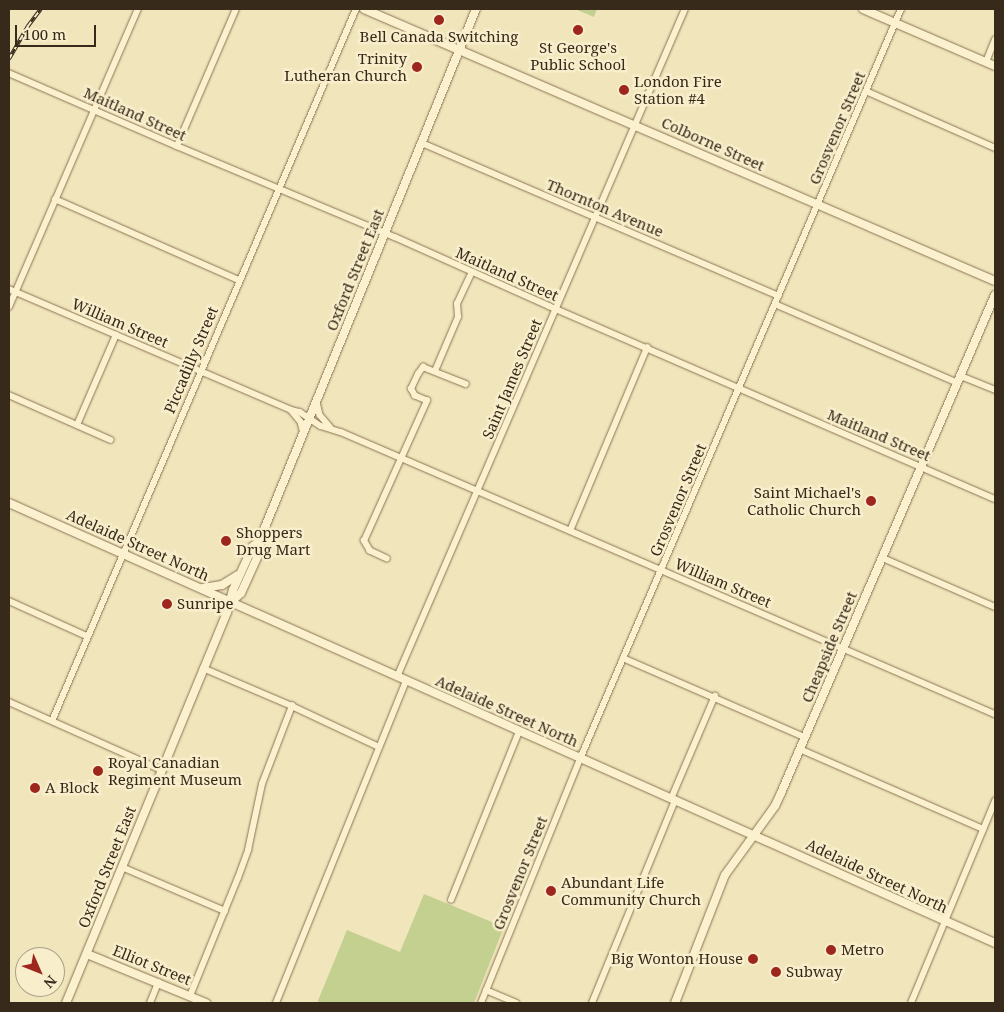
<!DOCTYPE html>
<html>
<head>
<meta charset="utf-8">
<style>
  body { margin:0 }
  #map { position:relative; width:1004px; height:1012px; overflow:hidden; background:#f1e5bb; font-family:"Noto Serif",serif }
  div>[style] { position:absolute }
  .green>* { inset:0; background:#c3d08f }
  .roads { filter:drop-shadow(0 0 1px #897454) drop-shadow(0 0 1px #897454) }
  .street>* { height:5.5px; margin:-2.75px; padding:0 2.75px; transform-origin:2.75px; border-radius:2.75px; background:#fcf1cf }
  .secondary>* { height:8px; margin:-4px; padding:0 4px; transform-origin:4px; border-radius:4px; background:#fcf1cf }
  .rail>* { height:4px; margin-top:-2px; transform-origin:0; background:repeating-linear-gradient(90deg,#f8eecb 0 5.5px,#372a1a 0 11px); box-sizing:border-box; border-block:1px solid #372a1a }
  .dots>* { width:14px; height:14px; translate:-50% -50%; box-sizing:border-box; border:2px solid #f8eecb; border-radius:50% }
  span { translate:-50% -50%; white-space:nowrap; text-align:center; line-height:1.15; -webkit-text-stroke:5px #f8eecb; paint-order:stroke }
  .poi-label { font-size:15px; color:#372a1a }
  .right { translate:-100% -50%; text-align:right }
  .left { translate:0 -50%; text-align:left }
  .street-label { font-size:15px; color:#372a1a }
  .frame { position:absolute; inset:0; border:10px solid #372a1a; pointer-events:none }
  .north { position:absolute; left:15px; top:947px; width:50px; height:50px; box-sizing:border-box; background:#f8eecb; border:1px solid #aba084; border-radius:50%; rotate:134deg; font-size:14px; font-weight:700; line-height:20px; text-align:center; color:#372a1a }
  .north::after { content:''; display:block; margin:auto; width:18px; height:22px; background:#9d271f; clip-path:polygon(50% 0,100% 100%,50% 72%,0 100%) }
  .scale { position:absolute; left:15px; top:25px; width:81px; height:22px; box-sizing:border-box; border:2px solid #372a1a; border-top:0; padding-left:6px; font-size:15px; line-height:18px; white-space:nowrap; color:#372a1a; -webkit-text-stroke:4px #f8eecb; paint-order:stroke }
</style>
</head>
<body>
<div id="map">
  <div class="green">
    <i style="clip-path:polygon(575px 9px,597px 9px,594px 17px)"></i>
    <i style="clip-path:polygon(424px 894px,504px 927px,474px 1003px,317px 1003px,347px 930px,400px 952px)"></i>
  </div>
  <div class="roads">
    <div class="street">
      <i style="left:986px;top:62px;width:24px;rotate:-68deg"></i>
      <i style="left:9px;top:73px;width:183px;rotate:23.5deg"></i>
      <i style="left:177px;top:146px;width:236px;rotate:22.7deg"></i>
      <i style="left:395px;top:237px;width:169px;rotate:24.1deg"></i>
      <i style="left:549px;top:306px;width:486px;rotate:23.4deg"></i>
      <i style="left:866px;top:91px;width:141px;rotate:23.8deg"></i>
      <i style="left:422px;top:143px;width:388px;rotate:23.2deg"></i>
      <i style="left:177px;top:146px;width:149px;rotate:-66.7deg"></i>
      <i style="left:55px;top:199px;width:201px;rotate:23.8deg"></i>
      <i style="left:9px;top:289px;width:307px;rotate:23.2deg"></i>
      <i style="left:291px;top:410px;width:9px;rotate:13deg"></i>
      <i style="left:300px;top:412px;width:25px;rotate:34deg"></i>
      <i style="left:321px;top:426px;width:21px;rotate:17deg"></i>
      <i style="left:341px;top:432px;width:712px;rotate:23.33deg"></i>
      <i style="left:775px;top:304px;width:199px;rotate:23.3deg"></i>
      <i style="left:9px;top:307px;width:325px;rotate:-66.6deg"></i>
      <i style="left:435px;top:371px;width:59px;rotate:-66.9deg"></i>
      <i style="left:458px;top:317px;width:13px;rotate:-94deg"></i>
      <i style="left:457px;top:304px;width:35px;rotate:-65deg"></i>
      <i style="left:961px;top:376px;width:37px;rotate:22deg"></i>
      <i style="left:9px;top:395px;width:111px;rotate:23.8deg"></i>
      <i style="left:317px;top:402px;width:13px;rotate:77deg"></i>
      <i style="left:320px;top:415px;width:16px;rotate:50deg"></i>
      <i style="left:291px;top:410px;width:16px;rotate:50deg"></i>
      <i style="left:301px;top:422px;width:12px;rotate:76deg"></i>
      <i style="left:77px;top:425px;width:98px;rotate:-66.6deg"></i>
      <i style="left:570px;top:531px;width:199px;rotate:-67.2deg"></i>
      <i style="left:883px;top:558px;width:122px;rotate:23.6deg"></i>
      <i style="left:387px;top:559px;width:19px;rotate:-155deg"></i>
      <i style="left:370px;top:551px;width:12px;rotate:-121deg"></i>
      <i style="left:364px;top:541px;width:154px;rotate:-65.8deg"></i>
      <i style="left:427px;top:401px;width:13px;rotate:-157deg"></i>
      <i style="left:415px;top:396px;width:8px;rotate:-120deg"></i>
      <i style="left:411px;top:389px;width:17px;rotate:-65deg"></i>
      <i style="left:418px;top:374px;width:9px;rotate:-54deg"></i>
      <i style="left:423px;top:367px;width:46px;rotate:21.6deg"></i>
      <i style="left:9px;top:601px;width:85px;rotate:24.2deg"></i>
      <i style="left:623px;top:658px;width:198px;rotate:23.5deg"></i>
      <i style="left:203px;top:668px;width:97px;rotate:23.1deg"></i>
      <i style="left:292px;top:706px;width:96px;rotate:25.2deg"></i>
      <i style="left:397px;top:677px;width:727px;rotate:-66.68deg"></i>
      <i style="left:9px;top:702px;width:167px;rotate:24deg"></i>
      <i style="left:52px;top:721px;width:774px;rotate:-66.88deg"></i>
      <i style="left:800px;top:749px;width:200px;rotate:23.6deg"></i>
      <i style="left:671px;top:799px;width:112px;rotate:-66.9deg"></i>
      <i style="left:122px;top:867px;width:112px;rotate:23.1deg"></i>
      <i style="left:451px;top:900px;width:181px;rotate:-68deg"></i>
      <i style="left:486px;top:990px;width:33px;rotate:23deg"></i>
      <i style="left:190px;top:996px;width:127px;rotate:-67.9deg"></i>
      <i style="left:238px;top:878px;width:30px;rotate:-70deg"></i>
      <i style="left:248px;top:850px;width:67px;rotate:-78deg"></i>
      <i style="left:262px;top:784px;width:84px;rotate:-69deg"></i>
      <i style="left:150px;top:1003px;width:22px;rotate:-68deg"></i>
      <i style="left:276px;top:1003px;width:347px;rotate:-68deg"></i>
      <i style="left:481px;top:1003px;width:263px;rotate:-67.9deg"></i>
      <i style="left:580px;top:759px;width:816px;rotate:-66.83deg"></i>
      <i style="left:592px;top:1003px;width:218px;rotate:-67.7deg"></i>
      <i style="left:911px;top:1003px;width:219px;rotate:-67.4deg"></i>
    </div>
    <div class="secondary">
      <i style="left:364px;top:9px;width:687px;rotate:23.32deg"></i>
      <i style="left:863px;top:9px;width:144px;rotate:23.4deg"></i>
      <i style="left:9px;top:503px;width:1080px;rotate:24.05deg"></i>
      <i style="left:203px;top:588px;width:19px;rotate:-9deg"></i>
      <i style="left:222px;top:585px;width:19px;rotate:-32deg"></i>
      <i style="left:231px;top:602px;width:13px;rotate:-42deg"></i>
      <i style="left:241px;top:593px;width:48px;rotate:-65.6deg"></i>
      <i style="left:261px;top:549px;width:7px;rotate:-106deg"></i>
      <i style="left:259px;top:542px;width:575px;rotate:-67.85deg"></i>
      <i style="left:87px;top:954px;width:129px;rotate:22.4deg"></i>
      <i style="left:66px;top:1003px;width:423px;rotate:-67.6deg"></i>
      <i style="left:227px;top:612px;width:23px;rotate:-75deg"></i>
      <i style="left:233px;top:590px;width:48px;rotate:-65.6deg"></i>
      <i style="left:253px;top:546px;width:7px;rotate:-34deg"></i>
      <i style="left:675px;top:1003px;width:137px;rotate:-68.7deg"></i>
      <i style="left:725px;top:875px;width:85px;rotate:-54.1deg"></i>
      <i style="left:775px;top:806px;width:14px;rotate:-65deg"></i>
      <i style="left:781px;top:793px;width:542px;rotate:-66.75deg"></i>
    </div>
  </div>
  <div class="rail">
    <i style="left:9px;top:59px;width:38px;rotate:-60deg"></i>
    <i style="left:28px;top:26px;width:21px;rotate:-53deg"></i>
  </div>
  <div class="dots">
    <i style="left:439px;top:20px;background:#9d271f"></i>
    <i style="left:578px;top:30px;background:#9d271f"></i>
    <i style="left:417px;top:67px;background:#9d271f"></i>
    <i style="left:624px;top:90px;background:#9d271f"></i>
    <i style="left:871px;top:501px;background:#9d271f"></i>
    <i style="left:226px;top:541px;background:#9d271f"></i>
    <i style="left:167px;top:604px;background:#9d271f"></i>
    <i style="left:98px;top:771px;background:#9d271f"></i>
    <i style="left:35px;top:788px;background:#9d271f"></i>
    <i style="left:551px;top:891px;background:#9d271f"></i>
    <i style="left:831px;top:950px;background:#9d271f"></i>
    <i style="left:753px;top:959px;background:#9d271f"></i>
    <i style="left:776px;top:972px;background:#9d271f"></i>
  </div>
  <div class="poi-label">
    <span style="left:439px;top:37px">Bell Canada Switching</span>
    <span style="left:578px;top:56px">St George's<br>Public School</span>
    <span class="right" style="left:407px;top:67px">Trinity<br>Lutheran Church</span>
    <span class="left" style="left:634px;top:90px">London Fire<br>Station #4</span>
    <span class="right" style="left:861px;top:501px">Saint Michael's<br>Catholic Church</span>
    <span class="left" style="left:236px;top:541px">Shoppers<br>Drug Mart</span>
    <span class="left" style="left:177px;top:604px">Sunripe</span>
    <span class="left" style="left:108px;top:771px">Royal Canadian<br>Regiment Museum</span>
    <span class="left" style="left:45px;top:788px">A Block</span>
    <span class="left" style="left:561px;top:891px">Abundant Life<br>Community Church</span>
    <span class="left" style="left:841px;top:950px">Metro</span>
    <span class="right" style="left:743px;top:959px">Big Wonton House</span>
    <span class="left" style="left:786px;top:972px">Subway</span>
  </div>
  <div class="street-label">
    <span style="left:135px;top:114px;rotate:24deg">Maitland Street</span>
    <span style="left:837px;top:128px;rotate:-67deg">Grosvenor Street</span>
    <span style="left:713px;top:144px;rotate:24deg">Colborne Street</span>
    <span style="left:605px;top:208px;rotate:23deg">Thornton Avenue</span>
    <span style="left:355px;top:270px;rotate:-68deg">Oxford Street East</span>
    <span style="left:507px;top:274px;rotate:24deg">Maitland Street</span>
    <span style="left:120px;top:323px;rotate:23deg">William Street</span>
    <span style="left:191px;top:360px;rotate:-67deg">Piccadilly Street</span>
    <span style="left:512px;top:379px;rotate:-67deg">Saint James Street</span>
    <span style="left:879px;top:435px;rotate:23deg">Maitland Street</span>
    <span style="left:678px;top:500px;rotate:-67deg">Grosvenor Street</span>
    <span style="left:138px;top:545px;rotate:24deg">Adelaide Street North</span>
    <span style="left:723px;top:583px;rotate:23deg">William Street</span>
    <span style="left:829px;top:647px;rotate:-67deg">Cheapside Street</span>
    <span style="left:507px;top:711px;rotate:24deg">Adelaide Street North</span>
    <span style="left:107px;top:867px;rotate:-68deg">Oxford Street East</span>
    <span style="left:520px;top:873px;rotate:-68deg">Grosvenor Street</span>
    <span style="left:877px;top:876px;rotate:25deg">Adelaide Street North</span>
    <span style="left:152px;top:965px;rotate:22deg">Elliot Street</span>
  </div>
  <div class="frame"></div>
  <div class="north">N</div>
  <div class="scale">100 m</div>
</div>
</body>
</html>
